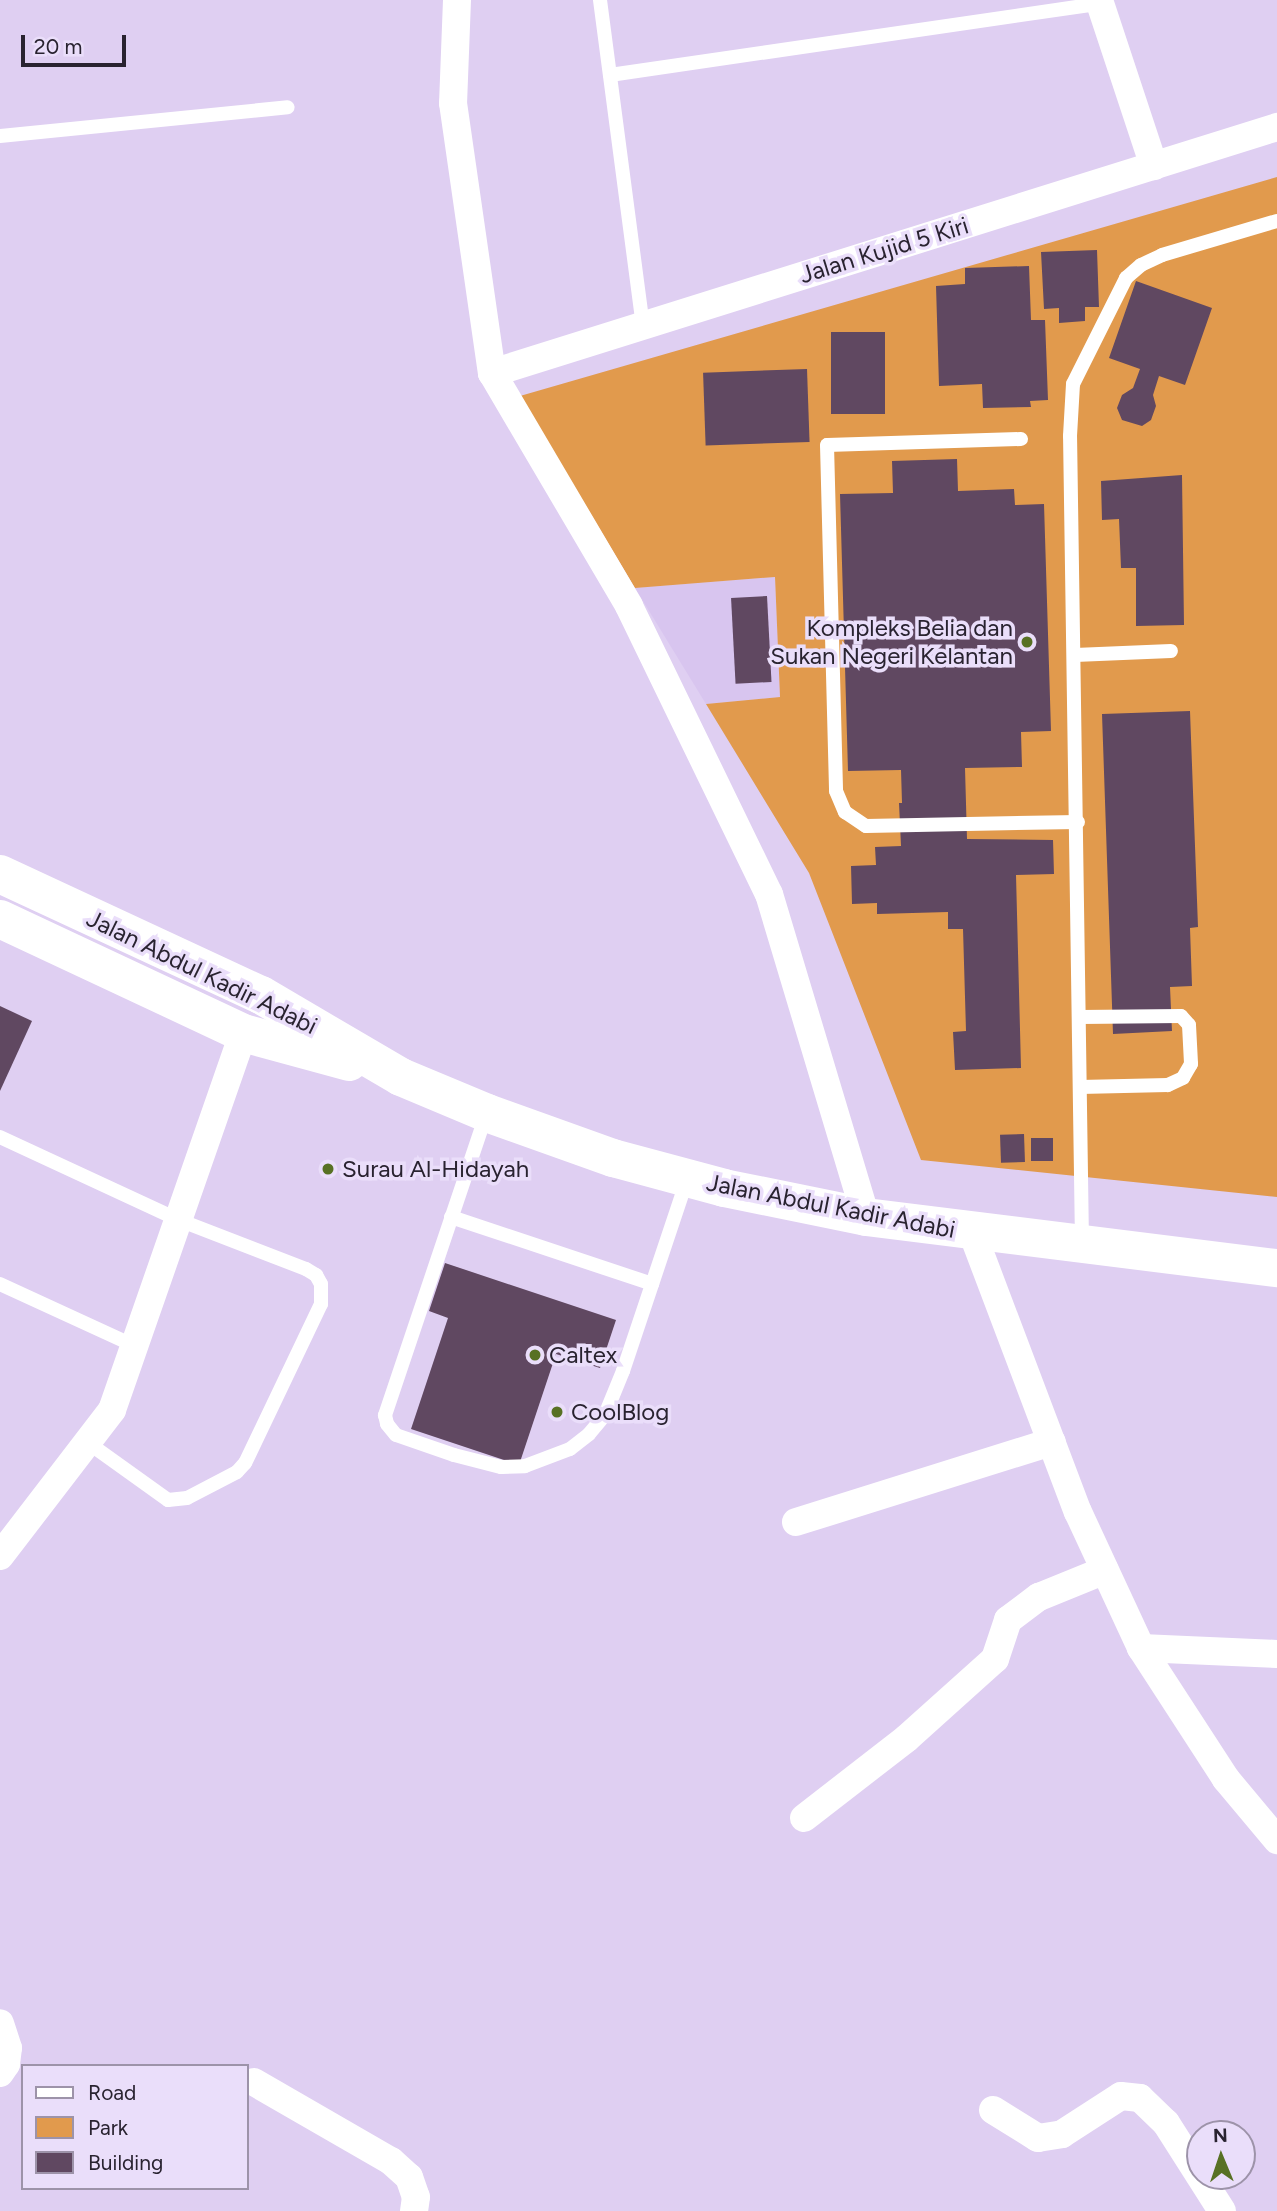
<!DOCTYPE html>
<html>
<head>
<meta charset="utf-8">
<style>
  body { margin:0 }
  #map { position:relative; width:1277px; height:2211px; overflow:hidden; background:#dfcff2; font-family:Figtree,sans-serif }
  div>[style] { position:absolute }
  .built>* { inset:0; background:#d8c5ef }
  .green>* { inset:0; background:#e19a4d }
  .building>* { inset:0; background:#604861; transform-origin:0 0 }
  .lane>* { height:14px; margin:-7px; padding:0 7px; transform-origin:7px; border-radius:7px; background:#fff }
  .street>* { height:28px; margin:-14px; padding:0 14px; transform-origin:14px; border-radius:14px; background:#fff }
  .secondary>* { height:38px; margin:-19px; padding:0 19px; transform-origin:19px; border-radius:19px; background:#fff }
  .dots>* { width:19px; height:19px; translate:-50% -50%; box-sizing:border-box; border:4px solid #eadefa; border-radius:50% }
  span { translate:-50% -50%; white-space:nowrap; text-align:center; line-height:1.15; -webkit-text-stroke:7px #eadefa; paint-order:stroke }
  .street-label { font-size:24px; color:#292330 }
  .poi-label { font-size:24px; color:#292330 }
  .right { translate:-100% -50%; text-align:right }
  .left { translate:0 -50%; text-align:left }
  .legend { position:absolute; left:21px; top:2064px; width:228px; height:126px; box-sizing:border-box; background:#eadefa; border:2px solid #9d93a9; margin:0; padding:9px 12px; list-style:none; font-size:21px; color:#292330 }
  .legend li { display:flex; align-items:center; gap:14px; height:35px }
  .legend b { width:35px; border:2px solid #9d93a9 }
  .north { position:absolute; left:1186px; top:2120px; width:70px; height:70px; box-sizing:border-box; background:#eadefa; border:2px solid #9d93a9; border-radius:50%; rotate:358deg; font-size:19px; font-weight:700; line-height:28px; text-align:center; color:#292330 }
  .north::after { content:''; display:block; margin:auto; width:24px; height:32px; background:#587124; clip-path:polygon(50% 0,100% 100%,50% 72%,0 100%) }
  .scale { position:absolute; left:21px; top:35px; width:105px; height:32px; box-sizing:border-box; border:4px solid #292330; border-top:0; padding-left:9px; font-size:21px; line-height:24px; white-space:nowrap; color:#292330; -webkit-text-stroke:5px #eadefa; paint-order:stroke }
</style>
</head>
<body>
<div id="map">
  <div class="built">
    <i style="clip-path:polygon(775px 577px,780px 697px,706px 704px,635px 588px)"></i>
  </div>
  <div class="green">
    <i style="clip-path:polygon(1277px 177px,1277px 1197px,921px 1160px,809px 873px,706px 704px,780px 697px,775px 577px,635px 588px,520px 396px)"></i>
  </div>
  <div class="building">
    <i style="clip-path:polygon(1097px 250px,1099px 307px,1085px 307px,1085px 321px,1059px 323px,1059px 308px,1044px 309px,1041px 252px)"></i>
    <i style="clip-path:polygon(1029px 266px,1031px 320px,1045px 320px,1048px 400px,1030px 401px,1031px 407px,983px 408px,982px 384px,939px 386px,936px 286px,965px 284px,965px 268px)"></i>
    <i style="clip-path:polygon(1136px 281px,1212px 308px,1185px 385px,1159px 376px,1153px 395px,1156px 406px,1151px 420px,1142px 426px,1122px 420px,1117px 408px,1122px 395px,1133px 388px,1140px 369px,1109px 358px)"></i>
    <i style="left:831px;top:332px;width:54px;height:82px"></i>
    <i style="left:807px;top:369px;width:73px;height:104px;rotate:88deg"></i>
    <i style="clip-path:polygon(957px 459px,958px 491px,1014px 489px,1015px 505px,1044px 504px,1051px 731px,1021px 732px,1022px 767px,965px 768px,967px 839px,1053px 840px,1054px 874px,1016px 875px,1021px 1068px,955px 1070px,953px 1032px,966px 1031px,963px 929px,948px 929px,948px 912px,877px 914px,877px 903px,852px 904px,851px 866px,876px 865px,875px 847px,901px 846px,899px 803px,902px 803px,901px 770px,848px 771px,840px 494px,893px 493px,892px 461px)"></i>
    <i style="clip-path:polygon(1182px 475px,1184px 625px,1136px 626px,1136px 568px,1121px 568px,1119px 519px,1102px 520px,1101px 481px)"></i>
    <i style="left:767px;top:596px;width:86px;height:36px;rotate:87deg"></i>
    <i style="clip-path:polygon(1190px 711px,1198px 927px,1190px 928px,1192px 986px,1170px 987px,1172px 1031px,1113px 1034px,1102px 714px)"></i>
    <i style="clip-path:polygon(0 1006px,32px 1021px,0 1091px)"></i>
    <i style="left:1024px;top:1134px;width:28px;height:24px;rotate:88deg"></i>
    <i style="left:1031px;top:1138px;width:22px;height:23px"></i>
    <i style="clip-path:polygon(445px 1263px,616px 1320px,600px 1368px,556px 1354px,519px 1465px,411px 1429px,448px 1318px,429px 1311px)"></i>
  </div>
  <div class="lane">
    <i style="left:600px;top:0;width:329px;rotate:82.5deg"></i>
    <i style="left:610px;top:75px;width:499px;rotate:-8.3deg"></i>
    <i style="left:0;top:136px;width:289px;rotate:-5.7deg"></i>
    <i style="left:1021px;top:439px;width:194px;rotate:178.2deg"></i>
    <i style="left:827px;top:445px;width:346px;rotate:88.5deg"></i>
    <i style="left:836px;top:791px;width:23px;rotate:67deg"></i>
    <i style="left:845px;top:812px;width:25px;rotate:34deg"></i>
    <i style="left:866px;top:826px;width:212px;rotate:-1.1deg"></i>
    <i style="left:1075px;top:655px;width:96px;rotate:-2.4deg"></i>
    <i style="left:1080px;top:1017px;width:101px;rotate:-0.6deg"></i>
    <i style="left:1181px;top:1016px;width:12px;rotate:48deg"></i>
    <i style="left:1189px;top:1025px;width:39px;rotate:87deg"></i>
    <i style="left:1191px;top:1064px;width:16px;rotate:120deg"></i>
    <i style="left:1183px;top:1078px;width:17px;rotate:155deg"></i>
    <i style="left:1168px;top:1085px;width:88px;rotate:178.7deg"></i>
    <i style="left:486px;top:1115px;width:317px;rotate:108.6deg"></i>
    <i style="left:385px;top:1415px;width:9px;rotate:77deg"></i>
    <i style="left:387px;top:1424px;width:14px;rotate:51deg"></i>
    <i style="left:396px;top:1435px;width:61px;rotate:19deg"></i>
    <i style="left:454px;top:1455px;width:49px;rotate:14.3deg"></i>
    <i style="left:501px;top:1467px;width:24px;rotate:-2deg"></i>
    <i style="left:525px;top:1466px;width:48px;rotate:-20.7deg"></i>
    <i style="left:570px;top:1449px;width:24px;rotate:-38deg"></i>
    <i style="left:589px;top:1434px;width:25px;rotate:-50deg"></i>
    <i style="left:605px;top:1415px;width:48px;rotate:-67.8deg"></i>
    <i style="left:623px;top:1371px;width:201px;rotate:-71.5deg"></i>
    <i style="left:0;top:1137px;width:197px;rotate:24.9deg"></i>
    <i style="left:179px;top:1220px;width:136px;rotate:21.1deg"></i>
    <i style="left:306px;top:1269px;width:12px;rotate:31deg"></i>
    <i style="left:316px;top:1275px;width:10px;rotate:61deg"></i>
    <i style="left:321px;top:1284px;width:20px;rotate:90deg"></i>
    <i style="left:321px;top:1304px;width:176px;rotate:115.5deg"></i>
    <i style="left:245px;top:1463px;width:12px;rotate:132deg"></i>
    <i style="left:237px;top:1472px;width:56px;rotate:152.5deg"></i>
    <i style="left:187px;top:1498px;width:19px;rotate:174deg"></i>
    <i style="left:168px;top:1500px;width:100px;rotate:-144.4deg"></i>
    <i style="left:451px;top:1217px;width:212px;rotate:18.4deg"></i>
    <i style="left:1082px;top:1242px;width:806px;rotate:-90.85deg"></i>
    <i style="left:1070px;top:436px;width:52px;rotate:-86.7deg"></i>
    <i style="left:1073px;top:384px;width:119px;rotate:-63.4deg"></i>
    <i style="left:1126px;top:278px;width:20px;rotate:-41deg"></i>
    <i style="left:1141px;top:265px;width:23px;rotate:-25deg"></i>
    <i style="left:1162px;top:255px;width:120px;rotate:-16.5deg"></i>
    <i style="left:0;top:1284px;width:149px;rotate:24.7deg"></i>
  </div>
  <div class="street">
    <i style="left:457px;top:0;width:103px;rotate:92.2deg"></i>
    <i style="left:453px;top:103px;width:273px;rotate:81.8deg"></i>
    <i style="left:492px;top:373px;width:270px;rotate:59.5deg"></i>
    <i style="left:629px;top:606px;width:320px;rotate:64.1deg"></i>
    <i style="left:769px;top:894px;width:337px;rotate:73.3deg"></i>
    <i style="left:1099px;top:0;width:175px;rotate:71.7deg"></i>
    <i style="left:492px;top:373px;width:823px;rotate:-17.4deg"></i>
    <i style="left:972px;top:1232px;width:299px;rotate:69.3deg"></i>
    <i style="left:1078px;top:1512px;width:150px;rotate:65.1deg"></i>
    <i style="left:1141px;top:1648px;width:156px;rotate:57deg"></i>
    <i style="left:1226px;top:1779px;width:80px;rotate:50.1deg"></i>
    <i style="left:796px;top:1522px;width:268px;rotate:-17.4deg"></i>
    <i style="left:0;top:1556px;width:184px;rotate:-52.5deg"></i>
    <i style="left:112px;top:1410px;width:399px;rotate:-70.8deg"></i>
    <i style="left:1141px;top:1648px;width:136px;rotate:2.5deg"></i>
    <i style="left:804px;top:1818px;width:130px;rotate:-37.8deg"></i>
    <i style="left:907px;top:1738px;width:118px;rotate:-41.9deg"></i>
    <i style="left:995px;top:1659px;width:41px;rotate:-71.6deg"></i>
    <i style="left:1008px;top:1620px;width:39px;rotate:-37deg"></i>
    <i style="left:1039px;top:1597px;width:71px;rotate:-22.2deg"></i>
    <i style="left:0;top:2073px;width:11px;rotate:-56deg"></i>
    <i style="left:6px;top:2064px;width:16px;rotate:-83deg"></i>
    <i style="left:8px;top:2048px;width:26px;rotate:-108deg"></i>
    <i style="left:254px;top:2082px;width:158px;rotate:30deg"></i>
    <i style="left:391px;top:2161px;width:24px;rotate:42deg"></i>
    <i style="left:409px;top:2177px;width:21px;rotate:71deg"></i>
    <i style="left:416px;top:2197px;width:14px;rotate:98deg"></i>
    <i style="left:993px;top:2110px;width:53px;rotate:31.9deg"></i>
    <i style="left:1038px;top:2138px;width:24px;rotate:-9deg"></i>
    <i style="left:1062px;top:2134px;width:70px;rotate:-32.8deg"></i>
    <i style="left:1121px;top:2096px;width:19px;rotate:6deg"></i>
    <i style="left:1140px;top:2098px;width:36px;rotate:44deg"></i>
    <i style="left:1166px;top:2123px;width:104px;rotate:57.5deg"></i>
  </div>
  <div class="secondary">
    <i style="left:0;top:874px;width:288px;rotate:24.9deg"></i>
    <i style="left:261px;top:995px;width:162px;rotate:30.4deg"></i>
    <i style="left:401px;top:1077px;width:93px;rotate:22.7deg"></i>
    <i style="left:487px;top:1113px;width:134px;rotate:19.7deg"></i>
    <i style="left:613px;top:1158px;width:115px;rotate:15.1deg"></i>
    <i style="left:724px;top:1188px;width:145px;rotate:11.5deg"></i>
    <i style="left:866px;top:1217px;width:414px;rotate:7.1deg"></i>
    <i style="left:0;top:919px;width:268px;rotate:25.1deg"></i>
    <i style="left:243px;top:1033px;width:110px;rotate:15.3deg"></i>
  </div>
  <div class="dots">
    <i style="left:1027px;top:642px;background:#587124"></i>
    <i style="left:328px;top:1169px;background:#587124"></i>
    <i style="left:535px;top:1355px;background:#587124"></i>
    <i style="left:557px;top:1412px;background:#587124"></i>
  </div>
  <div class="street-label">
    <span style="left:884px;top:250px;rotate:-17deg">Jalan Kujid 5 Kiri</span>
    <span style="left:202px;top:972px;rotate:26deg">Jalan Abdul Kadir Adabi</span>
    <span style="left:831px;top:1206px;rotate:11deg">Jalan Abdul Kadir Adabi</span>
  </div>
  <div class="poi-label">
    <span class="right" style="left:1013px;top:642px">Kompleks Belia dan<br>Sukan Negeri Kelantan</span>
    <span class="left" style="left:342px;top:1169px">Surau Al-Hidayah</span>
    <span class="left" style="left:549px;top:1355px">Caltex</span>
    <span class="left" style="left:571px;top:1412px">CoolBlog</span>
  </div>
  <ul class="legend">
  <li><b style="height:9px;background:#fff"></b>Road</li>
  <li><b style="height:19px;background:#e19a4d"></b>Park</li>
  <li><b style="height:19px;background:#604861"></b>Building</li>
  </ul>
  <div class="north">N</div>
  <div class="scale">20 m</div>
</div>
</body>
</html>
